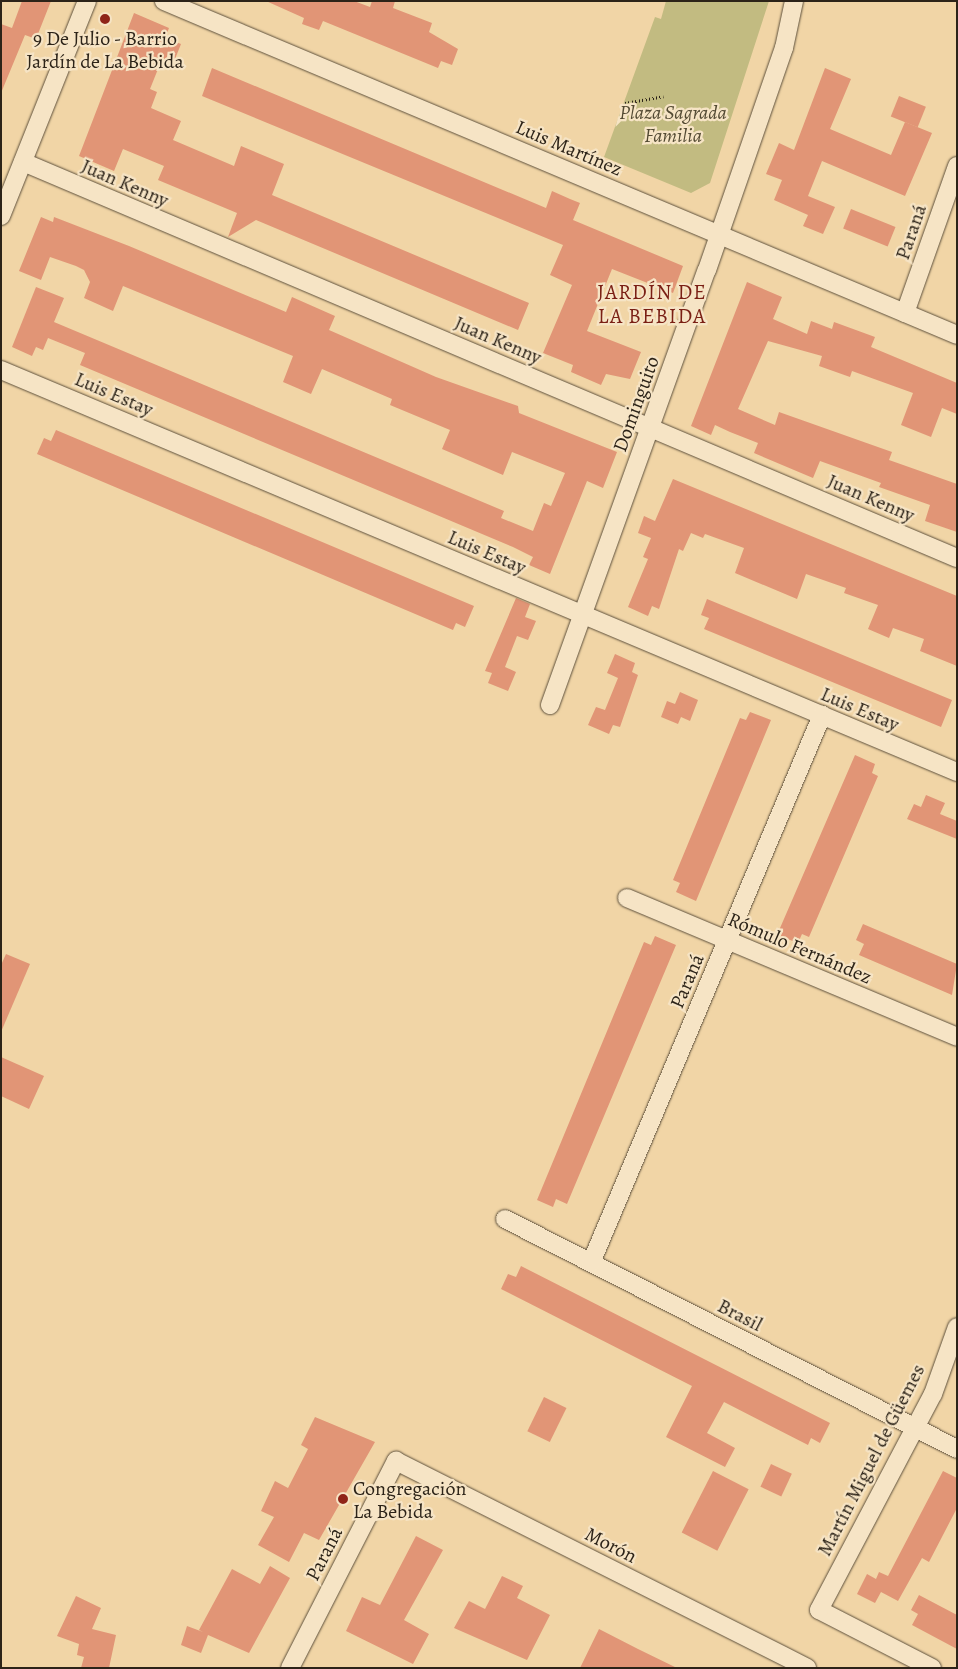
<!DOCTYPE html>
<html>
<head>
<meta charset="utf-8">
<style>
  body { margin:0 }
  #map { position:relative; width:958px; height:1669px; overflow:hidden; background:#f1d5a6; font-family:Alegreya,serif }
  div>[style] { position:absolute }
  .green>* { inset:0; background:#c2bb81 }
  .building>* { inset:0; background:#e19576; transform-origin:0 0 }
  .path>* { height:3px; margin-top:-1.5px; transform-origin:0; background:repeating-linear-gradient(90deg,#2c2318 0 1px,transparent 0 3.5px) }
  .roads { filter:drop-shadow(0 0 1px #5d503c) drop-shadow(0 0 1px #5d503c) }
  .street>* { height:18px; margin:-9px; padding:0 9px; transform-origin:9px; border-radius:9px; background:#f6e4c5 }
  .dots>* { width:14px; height:14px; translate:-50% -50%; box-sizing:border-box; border:2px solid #f6e4c5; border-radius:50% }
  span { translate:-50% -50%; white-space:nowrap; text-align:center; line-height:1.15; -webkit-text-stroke:4.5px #f6e4c5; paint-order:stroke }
  .poi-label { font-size:20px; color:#2c2318 }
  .left { translate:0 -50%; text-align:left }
  .park-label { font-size:20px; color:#524932; font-style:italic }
  .street-label { font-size:20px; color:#2c2318 }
  .neighbourhood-label { font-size:21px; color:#7a1f14; letter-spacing:1px }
  .frame { position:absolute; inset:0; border:2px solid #2c2318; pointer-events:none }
</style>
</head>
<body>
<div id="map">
  <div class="green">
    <i style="clip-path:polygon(666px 1px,769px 1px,710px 183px,691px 193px,604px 157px,655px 17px,661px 19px)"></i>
  </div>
  <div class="building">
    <i style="clip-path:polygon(22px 1px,51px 1px,36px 39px,25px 35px,1px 93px,1px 24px,12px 28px)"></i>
    <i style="clip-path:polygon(266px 1px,354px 1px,370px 7px,372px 1px,395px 1px,393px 8px,432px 23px,429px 32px,458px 49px,452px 65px,441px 61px,438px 68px,323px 21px,319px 30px,302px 24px,304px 18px)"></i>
    <i style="clip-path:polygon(134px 13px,169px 28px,165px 38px,181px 44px,173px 64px,162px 59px,150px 89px,157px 92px,151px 108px,181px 121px,173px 140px,234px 166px,241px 146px,284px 164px,272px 195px,529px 303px,518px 330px,256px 220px,228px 237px,237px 213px,158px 180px,164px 166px,123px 149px,114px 171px,79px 156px)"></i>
    <i style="clip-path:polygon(212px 68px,546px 208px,552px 191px,570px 199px,580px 203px,573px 220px,683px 266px,673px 293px,612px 269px,587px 331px,641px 352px,630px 379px,606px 374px,601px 385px,571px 372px,573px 365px,543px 353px,572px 285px,550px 275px,563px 245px,202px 96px)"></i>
    <i style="clip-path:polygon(825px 68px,851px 79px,830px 129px,891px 155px,905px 122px,932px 133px,905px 196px,822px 161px,808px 196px,835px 207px,823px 234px,803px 226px,808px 215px,774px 200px,782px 180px,766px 174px,779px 143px,794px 150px)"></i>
    <i style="left:899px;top:96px;width:29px;height:22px;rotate:22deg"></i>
    <i style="left:851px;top:209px;width:48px;height:21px;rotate:22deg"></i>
    <i style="clip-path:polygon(41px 217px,53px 222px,54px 217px,129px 246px,286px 312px,292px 297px,335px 316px,329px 330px,436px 377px,518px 406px,519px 413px,617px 452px,603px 488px,587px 481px,550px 574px,529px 565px,533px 557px,513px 547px,80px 365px,85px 353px,48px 338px,43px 350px,36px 347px,32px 356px,12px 347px,36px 287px,64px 298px,54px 322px,504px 511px,501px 518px,533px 531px,544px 503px,551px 506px,565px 473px,512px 452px,503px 475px,442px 449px,450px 430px,390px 405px,392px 399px,322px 369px,311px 394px,283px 382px,293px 356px,123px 286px,113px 311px,84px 298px,90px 282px,84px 270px,76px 266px,50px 257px,41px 280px,19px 271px)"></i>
    <i style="clip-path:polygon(747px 282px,782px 297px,773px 319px,807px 334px,811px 321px,832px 329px,834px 322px,875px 337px,871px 347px,957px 383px,957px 414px,942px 408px,931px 437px,901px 425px,913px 393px,852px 371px,850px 377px,819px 366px,822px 356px,768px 341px,738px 409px,775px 425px,779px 412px,892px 452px,889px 460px,957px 484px,957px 532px,925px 521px,930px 505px,879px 487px,881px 483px,820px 461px,813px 478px,754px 453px,758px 443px,730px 432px,715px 425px,711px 435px,691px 426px)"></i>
    <i style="clip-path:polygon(56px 430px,474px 606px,465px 627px,456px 623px,453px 630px,37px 454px,44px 438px,51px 441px)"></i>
    <i style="clip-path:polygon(673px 479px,957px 596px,957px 666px,920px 651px,924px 639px,893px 628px,889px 638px,868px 629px,878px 605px,844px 593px,846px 588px,806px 574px,797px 599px,735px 573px,744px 548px,705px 534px,703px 538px,691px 533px,683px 551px,679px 549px,659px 609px,652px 606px,648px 616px,628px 607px,648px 559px,643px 557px,651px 538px,638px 533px,644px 516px,655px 521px)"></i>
    <i style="clip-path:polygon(516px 598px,530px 604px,525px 617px,536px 621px,528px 640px,517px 636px,505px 667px,516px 672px,508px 691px,488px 683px,492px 673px,485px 671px)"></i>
    <i style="clip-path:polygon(707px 599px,952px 700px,941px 727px,704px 629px,709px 618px,701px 615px)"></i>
    <i style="clip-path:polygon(615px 654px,635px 663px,632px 672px,638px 675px,620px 727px,613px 725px,609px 734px,588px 725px,596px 707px,605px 710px,618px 678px,607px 673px)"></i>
    <i style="clip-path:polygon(680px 692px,698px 700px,690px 721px,681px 717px,678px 724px,661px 717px,667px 701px,675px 704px)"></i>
    <i style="clip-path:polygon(750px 712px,771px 720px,696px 901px,676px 892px,680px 883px,673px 880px,740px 718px,746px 720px)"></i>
    <i style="clip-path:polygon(855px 755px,875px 764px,872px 773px,878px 776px,809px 937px,802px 934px,798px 943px,777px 935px)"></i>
    <i style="clip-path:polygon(926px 795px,945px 803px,940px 814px,957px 821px,957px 839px,907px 819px,914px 804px,921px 807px)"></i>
    <i style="clip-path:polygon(863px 924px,957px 964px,952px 995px,859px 955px,864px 944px,856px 940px)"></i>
    <i style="clip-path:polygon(655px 936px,676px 945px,567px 1204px,556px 1199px,553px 1207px,537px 1200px,644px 942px,651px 945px)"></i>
    <i style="clip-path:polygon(6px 954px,30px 964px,1px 1032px,1px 965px)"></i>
    <i style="clip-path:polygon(1px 1057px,44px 1076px,29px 1109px,1px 1096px)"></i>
    <i style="clip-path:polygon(521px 1266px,830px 1423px,820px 1443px,811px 1438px,808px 1445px,724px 1402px,707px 1433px,735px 1448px,725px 1467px,666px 1437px,692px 1386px,501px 1289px,508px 1274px,516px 1277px)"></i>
    <i style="left:544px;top:1397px;width:25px;height:38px;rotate:26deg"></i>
    <i style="clip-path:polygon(315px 1417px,375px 1442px,319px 1540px,304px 1533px,289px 1562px,258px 1545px,274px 1517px,261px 1511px,275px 1481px,288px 1488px,308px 1449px,301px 1445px)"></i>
    <i style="left:771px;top:1464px;width:23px;height:25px;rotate:25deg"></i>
    <i style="left:713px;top:1471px;width:40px;height:69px;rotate:27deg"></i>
    <i style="clip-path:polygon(943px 1471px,957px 1478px,957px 1508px,929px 1562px,922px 1558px,898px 1601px,881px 1592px,875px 1603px,857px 1594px,867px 1574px,876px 1579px,879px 1572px,888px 1576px)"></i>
    <i style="clip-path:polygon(416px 1536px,443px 1550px,404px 1620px,429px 1634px,413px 1664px,346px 1631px,362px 1597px,380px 1605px)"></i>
    <i style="clip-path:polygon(270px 1566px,290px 1578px,249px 1653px,208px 1635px,201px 1653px,181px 1645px,187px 1626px,203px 1632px,199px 1630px,232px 1569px,260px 1584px)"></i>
    <i style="clip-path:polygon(502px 1576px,523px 1586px,517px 1598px,550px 1615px,527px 1660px,454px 1628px,469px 1601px,485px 1609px)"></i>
    <i style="clip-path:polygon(919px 1595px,957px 1615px,957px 1649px,912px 1625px,918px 1614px,911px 1610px)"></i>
    <i style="clip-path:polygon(76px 1596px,101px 1608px,92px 1629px,116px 1635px,109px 1668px,81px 1668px,84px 1657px,77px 1655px,79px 1644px,57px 1636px)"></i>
    <i style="clip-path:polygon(599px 1629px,638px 1649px,677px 1668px,580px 1668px)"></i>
  </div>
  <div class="path">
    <i style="left:625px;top:103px;width:39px;rotate:-10deg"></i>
  </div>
  <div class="roads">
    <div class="street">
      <i style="left:164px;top:1px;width:860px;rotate:22.84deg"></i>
      <i style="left:23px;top:162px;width:1014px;rotate:22.98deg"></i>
      <i style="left:1px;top:216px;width:232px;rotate:-68.2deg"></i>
      <i style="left:905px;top:313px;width:156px;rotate:-70.5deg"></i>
      <i style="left:1px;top:370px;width:1037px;rotate:22.81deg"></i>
      <i style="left:550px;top:705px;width:462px;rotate:-70.2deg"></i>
      <i style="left:707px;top:270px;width:235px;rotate:-70.9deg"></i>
      <i style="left:784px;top:48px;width:48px;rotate:-78deg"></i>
      <i style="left:627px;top:898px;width:358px;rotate:22.8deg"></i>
      <i style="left:505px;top:1219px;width:507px;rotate:26.97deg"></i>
      <i style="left:591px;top:1263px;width:595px;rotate:-67.14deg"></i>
      <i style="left:290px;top:1668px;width:233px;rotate:-62.9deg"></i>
      <i style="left:396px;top:1461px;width:460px;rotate:26.7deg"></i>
      <i style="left:932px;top:1668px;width:127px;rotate:-152.8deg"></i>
      <i style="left:819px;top:1610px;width:244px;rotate:-62.2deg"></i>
      <i style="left:933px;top:1394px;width:71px;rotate:-70.3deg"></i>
    </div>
  </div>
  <div class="dots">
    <i style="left:105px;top:19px;background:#8f2418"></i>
    <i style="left:343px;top:1499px;background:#8f2418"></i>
  </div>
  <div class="poi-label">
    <span style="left:105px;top:50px">9 De Julio - Barrio<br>Jardín de La Bebida</span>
    <span class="left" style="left:353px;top:1500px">Congregación<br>La Bebida</span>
  </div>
  <div class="park-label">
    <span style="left:673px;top:124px">Plaza Sagrada<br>Familia</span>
  </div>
  <div class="street-label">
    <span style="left:569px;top:148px;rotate:23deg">Luis Martínez</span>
    <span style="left:125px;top:183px;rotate:23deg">Juan Kenny</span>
    <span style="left:911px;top:232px;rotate:-71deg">Paraná</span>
    <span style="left:498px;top:340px;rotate:23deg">Juan Kenny</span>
    <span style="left:114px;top:394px;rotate:23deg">Luis Estay</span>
    <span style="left:636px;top:404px;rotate:-70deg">Dominguito</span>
    <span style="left:871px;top:498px;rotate:23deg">Juan Kenny</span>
    <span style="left:487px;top:552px;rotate:23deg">Luis Estay</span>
    <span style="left:860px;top:709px;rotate:23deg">Luis Estay</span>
    <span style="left:800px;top:948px;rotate:23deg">Rómulo Fernández</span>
    <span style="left:687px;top:981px;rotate:-67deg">Paraná</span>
    <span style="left:740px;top:1315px;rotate:27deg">Brasil</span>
    <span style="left:871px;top:1460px;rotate:-63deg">Martín Miguel de Güemes</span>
    <span style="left:611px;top:1545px;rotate:27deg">Morón</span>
    <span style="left:324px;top:1554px;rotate:-63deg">Paraná</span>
  </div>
  <div class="neighbourhood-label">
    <span style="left:652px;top:304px">JARDÍN DE<br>LA BEBIDA</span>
  </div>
  <div class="frame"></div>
</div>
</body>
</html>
